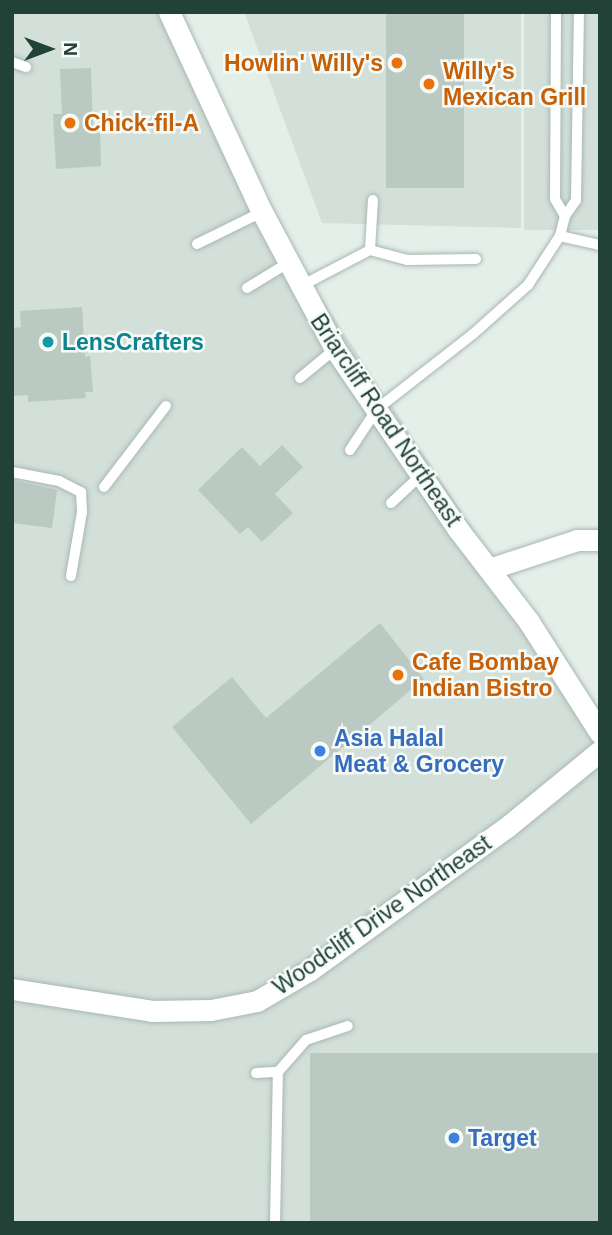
<!DOCTYPE html>
<html>
<head>
<meta charset="utf-8">
<style>
  body { margin:0 }
  #map { position:relative; width:612px; height:1235px; overflow:hidden; background:#e5efea; font-family:Arial,sans-serif }
  div>[style] { position:absolute }
  .built>* { inset:0; background:#d3dfd9; transform-origin:0 0 }
  .building>* { inset:0; background:#bacac3; transform-origin:0 0 }
  .roads { filter:drop-shadow(0 0 2px #a7b8b1) drop-shadow(0 0 2px #a7b8b1) }
  .lane>* { height:10px; margin:-5px; padding:0 5px; transform-origin:5px; border-radius:5px; background:#fff }
  .street>* { height:21px; margin:-10.5px; padding:0 10.5px; transform-origin:10.5px; border-radius:10.5px; background:#fff }
  .secondary>* { height:21px; margin:-10.5px; padding:0 10.5px; transform-origin:10.5px; border-radius:10.5px; background:#fff }
  .dots>* { width:19px; height:19px; translate:-50% -50%; box-sizing:border-box; border:4px solid #f6fbf8; border-radius:50% }
  span { translate:-50% -50%; white-space:nowrap; text-align:center; line-height:1.15; -webkit-text-stroke:5px #f6fbf8; paint-order:stroke }
  .food-label { font-size:23px; color:#c56008; font-weight:700 }
  .right { translate:-100% -50%; text-align:right }
  .left { translate:0 -50%; text-align:left }
  .culture-label { font-size:23px; color:#0d838f; font-weight:700 }
  .street-label { font-size:23px; color:#224238 }
  .shop-label { font-size:23px; color:#366cbe; font-weight:700 }
  .frame { position:absolute; inset:0; border:14px solid #224238; pointer-events:none }
  .north { position:absolute; left:14px; top:14px; width:70px; height:70px; -webkit-text-stroke:5px #f6fbf8; paint-order:stroke; rotate:90deg; font-size:19px; font-weight:700; line-height:28px; text-align:center; color:#224238 }
  .north::after { content:''; display:block; margin:auto; width:24px; height:32px; background:#224238; clip-path:polygon(50% 0,100% 100%,50% 72%,0 100%) }
</style>
</head>
<body>
<div id="map">
  <div class="built">
    <i style="clip-path:polygon(12px 12px,172px 12px,273px 225px,600px 722px,600px 1223px,12px 1223px)"></i>
    <i style="clip-path:polygon(244px 12px,521px 12px,521px 228px,322px 223px)"></i>
    <i style="left:524px;top:12px;width:76px;height:218px"></i>
  </div>
  <div class="building">
    <i style="left:386px;top:12px;width:78px;height:176px"></i>
    <i style="clip-path:polygon(91px 68px,93px 126px,100px 125px,101px 166px,56px 169px,53px 114px,62px 114px,60px 69px)"></i>
    <i style="clip-path:polygon(82px 307px,85px 357px,90px 356px,93px 392px,85px 392px,86px 398px,28px 402px,28px 395px,14px 396px,12px 328px,21px 327px,20px 311px)"></i>
    <i style="clip-path:polygon(282px 445px,303px 467px,275px 494px,293px 513px,262px 542px,248px 527px,240px 534px,198px 490px,242px 447px,260px 466px)"></i>
    <i style="clip-path:polygon(12px 480px,57px 490px,52px 528px,12px 523px)"></i>
    <i style="clip-path:polygon(380px 623px,424px 679px,251px 824px,172px 727px,232px 677px,266px 718px)"></i>
    <i style="left:310px;top:1053px;width:290px;height:170px"></i>
  </div>
  <div class="roads">
    <div class="lane">
      <i style="left:556px;top:12px;width:187px;rotate:90.3deg"></i>
      <i style="left:555px;top:199px;width:20px;rotate:60deg"></i>
      <i style="left:12px;top:62px;width:15px;rotate:20deg"></i>
      <i style="left:560px;top:236px;width:41px;rotate:12.7deg"></i>
      <i style="left:197px;top:244px;width:72px;rotate:-26.2deg"></i>
      <i style="left:370px;top:250px;width:38px;rotate:15deg"></i>
      <i style="left:407px;top:260px;width:69px;rotate:-0.8deg"></i>
      <i style="left:301px;top:286px;width:78px;rotate:-27.6deg"></i>
      <i style="left:370px;top:250px;width:50px;rotate:-86.6deg"></i>
      <i style="left:247px;top:288px;width:48px;rotate:-31.4deg"></i>
      <i style="left:300px;top:378px;width:45px;rotate:-39.6deg"></i>
      <i style="left:350px;top:450px;width:49px;rotate:-56.6deg"></i>
      <i style="left:377px;top:409px;width:122px;rotate:-38deg"></i>
      <i style="left:473px;top:334px;width:74px;rotate:-41.7deg"></i>
      <i style="left:528px;top:285px;width:59px;rotate:-56.9deg"></i>
      <i style="left:560px;top:236px;width:21px;rotate:-76deg"></i>
      <i style="left:565px;top:216px;width:19px;rotate:-55deg"></i>
      <i style="left:576px;top:200px;width:188px;rotate:-89.1deg"></i>
      <i style="left:12px;top:472px;width:48px;rotate:10.8deg"></i>
      <i style="left:59px;top:481px;width:25px;rotate:27deg"></i>
      <i style="left:81px;top:492px;width:20px;rotate:87deg"></i>
      <i style="left:82px;top:512px;width:65px;rotate:99.8deg"></i>
      <i style="left:104px;top:487px;width:102px;rotate:-52.6deg"></i>
      <i style="left:391px;top:503px;width:41px;rotate:-43deg"></i>
      <i style="left:256px;top:1073px;width:22px;rotate:-3deg"></i>
      <i style="left:278px;top:1072px;width:43px;rotate:-48.8deg"></i>
      <i style="left:306px;top:1040px;width:44px;rotate:-18.4deg"></i>
      <i style="left:275px;top:1223px;width:151px;rotate:-88.9deg"></i>
    </div>
    <div class="street">
      <i style="left:489px;top:569px;width:93px;rotate:-18.2deg"></i>
      <i style="left:577px;top:540px;width:23px"></i>
      <i style="left:12px;top:989px;width:142px;rotate:8.9deg"></i>
      <i style="left:152px;top:1011px;width:59px;rotate:-1deg"></i>
      <i style="left:211px;top:1010px;width:47px;rotate:-11.1deg"></i>
      <i style="left:257px;top:1001px;width:61px;rotate:-30.3deg"></i>
      <i style="left:310px;top:970px;width:243px;rotate:-36deg"></i>
      <i style="left:507px;top:827px;width:120px;rotate:-39.3deg"></i>
    </div>
    <div class="secondary">
      <i style="left:169px;top:12px;width:221px;rotate:65.1deg"></i>
      <i style="left:262px;top:212px;width:155px;rotate:61.9deg"></i>
      <i style="left:335px;top:349px;width:217px;rotate:55.7deg"></i>
      <i style="left:457px;top:528px;width:118px;rotate:52.5deg"></i>
      <i style="left:529px;top:622px;width:132px;rotate:57.4deg"></i>
    </div>
  </div>
  <div class="dots">
    <i style="left:397px;top:63px;background:#e8710a"></i>
    <i style="left:429px;top:84px;background:#e8710a"></i>
    <i style="left:70px;top:123px;background:#e8710a"></i>
    <i style="left:48px;top:342px;background:#0f9aa8"></i>
    <i style="left:398px;top:675px;background:#e8710a"></i>
    <i style="left:320px;top:751px;background:#3f7fe0"></i>
    <i style="left:454px;top:1138px;background:#3f7fe0"></i>
  </div>
  <div class="food-label">
    <span class="right" style="left:383px;top:63px">Howlin' Willy's</span>
    <span class="left" style="left:443px;top:84px">Willy's<br>Mexican Grill</span>
    <span class="left" style="left:84px;top:123px">Chick-fil-A</span>
    <span class="left" style="left:412px;top:675px">Cafe Bombay<br>Indian Bistro</span>
  </div>
  <div class="culture-label">
    <span class="left" style="left:62px;top:342px">LensCrafters</span>
  </div>
  <div class="street-label">
    <span style="left:386px;top:420px;rotate:56deg">Briarcliff Road Northeast</span>
    <span style="left:382px;top:915px;rotate:-35deg">Woodcliff Drive Northeast</span>
  </div>
  <div class="shop-label">
    <span class="left" style="left:334px;top:751px">Asia Halal<br>Meat &amp; Grocery</span>
    <span class="left" style="left:468px;top:1138px">Target</span>
  </div>
  <div class="frame"></div>
  <div class="north">N</div>
</div>
</body>
</html>
